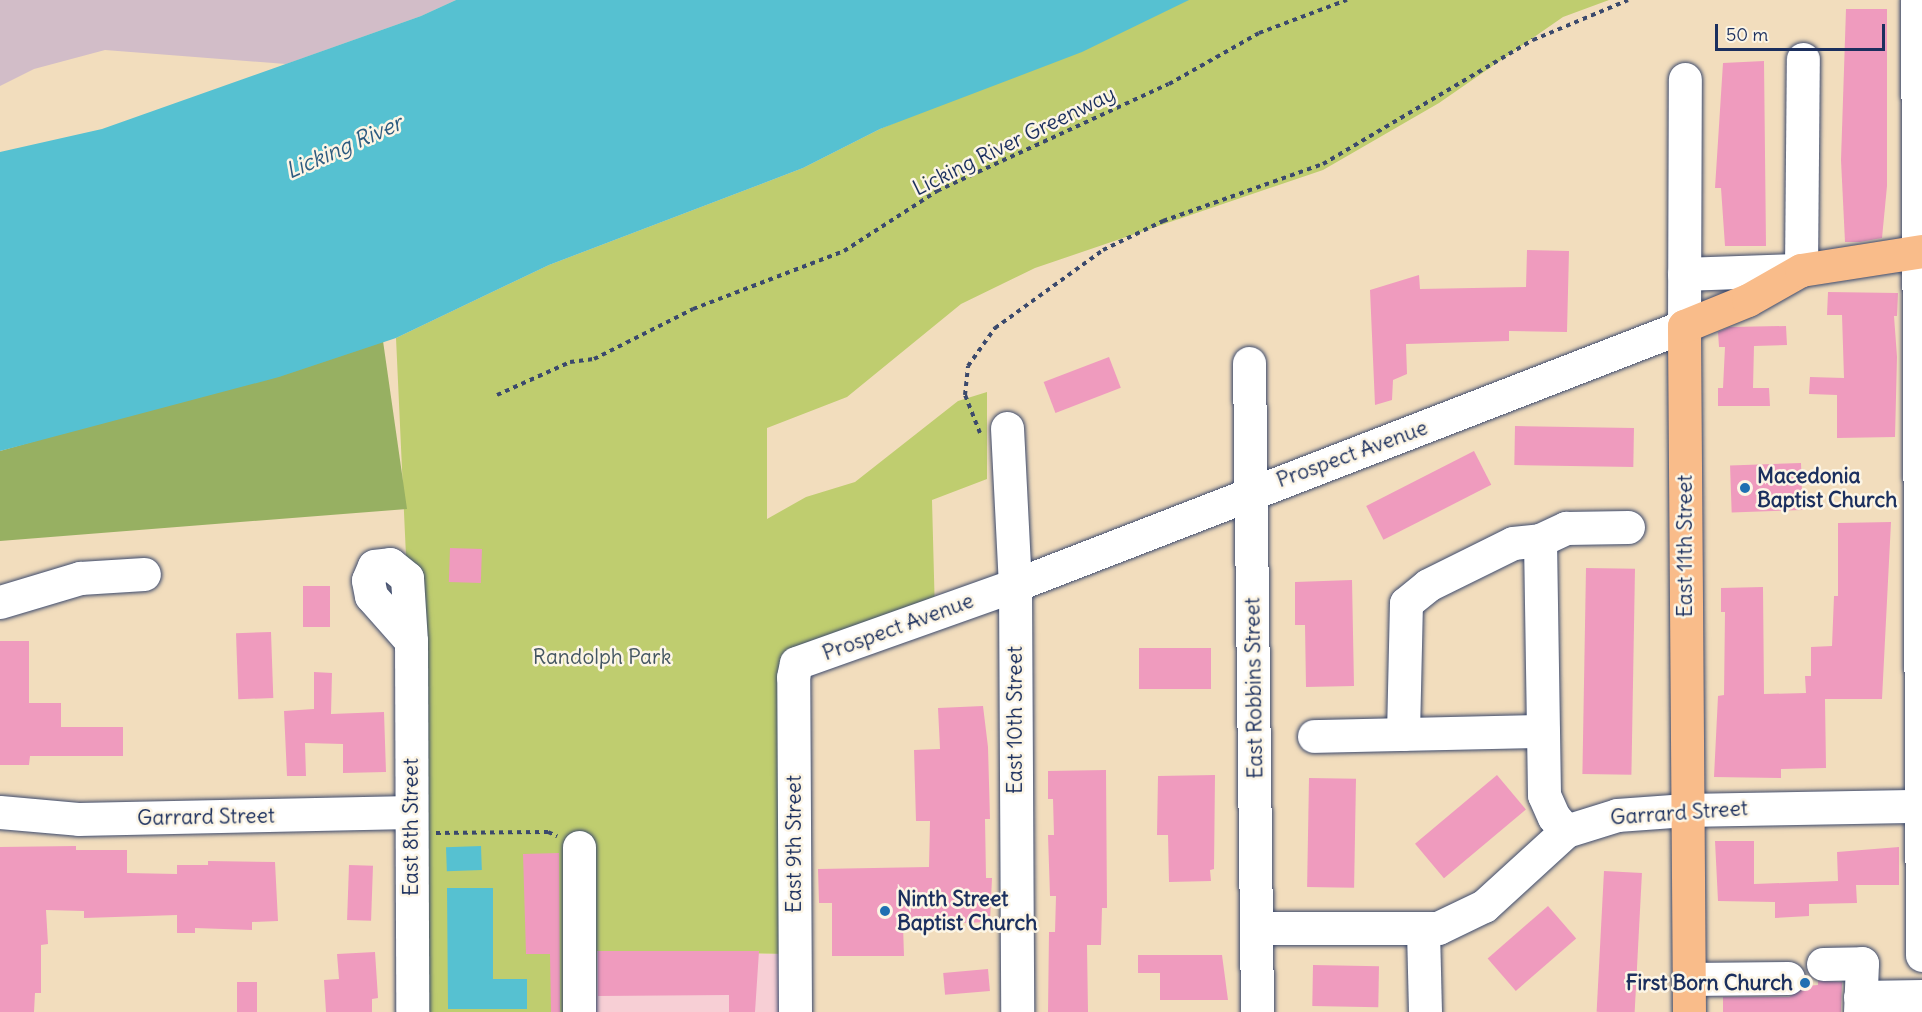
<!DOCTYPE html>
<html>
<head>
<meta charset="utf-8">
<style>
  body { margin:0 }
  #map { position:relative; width:1922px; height:1012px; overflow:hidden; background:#f2ddbd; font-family:Delius,sans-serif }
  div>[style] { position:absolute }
  .built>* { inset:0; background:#f7cfd5; transform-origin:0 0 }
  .industrial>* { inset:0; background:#d2bdc8 }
  .green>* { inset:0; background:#bfcd6f }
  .forest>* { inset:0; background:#97b062 }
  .water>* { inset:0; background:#56c1d1; transform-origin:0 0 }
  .building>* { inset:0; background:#ef9bbe; transform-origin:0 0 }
  .path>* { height:4px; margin-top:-2px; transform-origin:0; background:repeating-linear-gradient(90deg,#3b496c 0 4.5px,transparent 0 9px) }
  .roads { filter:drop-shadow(0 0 2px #3b496c) drop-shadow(0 0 2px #3b496c) }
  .minor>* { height:33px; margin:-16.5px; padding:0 16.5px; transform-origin:16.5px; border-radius:16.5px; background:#fff }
  .major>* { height:33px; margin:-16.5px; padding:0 16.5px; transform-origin:16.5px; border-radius:16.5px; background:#f9bc8a }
  .dots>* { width:16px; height:16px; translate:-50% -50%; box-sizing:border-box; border:3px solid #fcf5e5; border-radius:50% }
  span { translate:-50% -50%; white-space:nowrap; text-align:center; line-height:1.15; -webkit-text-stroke:5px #fcf5e5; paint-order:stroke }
  .street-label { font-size:21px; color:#1b2f5e }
  .poi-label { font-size:21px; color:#1b2f5e; font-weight:700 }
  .left { translate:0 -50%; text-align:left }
  .right { translate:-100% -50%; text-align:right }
  .park-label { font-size:21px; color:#445662 }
  .water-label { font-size:22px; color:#2d5b80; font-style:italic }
  .scale { position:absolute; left:1715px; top:24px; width:170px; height:27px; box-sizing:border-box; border:3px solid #1b2f5e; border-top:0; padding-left:8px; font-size:18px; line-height:21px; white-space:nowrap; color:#1b2f5e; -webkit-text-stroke:4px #fcf5e5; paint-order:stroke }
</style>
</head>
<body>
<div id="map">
  <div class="built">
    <i style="left:597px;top:951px;width:197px;height:61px;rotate:1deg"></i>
  </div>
  <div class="industrial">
    <i style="clip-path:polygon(0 0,456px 0,421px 16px,286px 64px,105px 50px,34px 69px,0 86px)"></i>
  </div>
  <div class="green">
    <i style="clip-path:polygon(1187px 0,1609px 0,1563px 17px,1439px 103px,1323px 170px,1035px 268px,961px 304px,847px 397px,767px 428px,767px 519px,806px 497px,855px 482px,958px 401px,987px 392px,987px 479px,932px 500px,935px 614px,796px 663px,794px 954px,597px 951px,596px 1012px,412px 1012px,407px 578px,396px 338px,549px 265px,803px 168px,880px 129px)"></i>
  </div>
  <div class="forest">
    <i style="clip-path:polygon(383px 341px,407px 509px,0 541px,0 451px)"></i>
  </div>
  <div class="water">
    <i style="clip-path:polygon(456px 0,1189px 0,1082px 52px,880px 129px,803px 168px,549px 265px,396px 338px,279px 377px,0 451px,0 152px,102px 129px,421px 16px)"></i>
    <i style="left:481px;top:846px;width:24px;height:35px;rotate:88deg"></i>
    <i style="clip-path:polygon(447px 888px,493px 888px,493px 979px,527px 979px,527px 1009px,448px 1009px)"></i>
  </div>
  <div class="building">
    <i style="clip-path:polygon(1846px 9px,1887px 9px,1887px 186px,1882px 238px,1860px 242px,1845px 242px,1841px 160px)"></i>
    <i style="clip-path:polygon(1764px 61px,1766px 246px,1725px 246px,1721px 188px,1715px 188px,1723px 63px)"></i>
    <i style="clip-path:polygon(1527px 250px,1569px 251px,1567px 332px,1509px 331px,1509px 341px,1406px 344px,1407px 374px,1393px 380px,1392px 400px,1375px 405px,1370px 290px,1419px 275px,1420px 289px,1526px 287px)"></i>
    <i style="clip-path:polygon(1828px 292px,1898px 293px,1897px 316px,1894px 316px,1897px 357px,1895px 437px,1837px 438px,1837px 395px,1809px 394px,1810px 377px,1844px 378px,1842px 315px,1827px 315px)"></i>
    <i style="clip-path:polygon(1786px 326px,1787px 345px,1754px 346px,1753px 388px,1769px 388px,1770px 406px,1718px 406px,1718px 388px,1723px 388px,1725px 347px,1719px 347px,1718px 332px,1730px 327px)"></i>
    <i style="left:1109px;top:357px;width:33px;height:70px;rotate:69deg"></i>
    <i style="left:1515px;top:426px;width:119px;height:39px;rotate:1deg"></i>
    <i style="left:1474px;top:451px;width:38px;height:121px;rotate:63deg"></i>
    <i style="left:1801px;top:463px;width:47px;height:71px;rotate:88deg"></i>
    <i style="clip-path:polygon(1891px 522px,1882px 699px,1825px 699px,1826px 768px,1781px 769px,1781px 778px,1714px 777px,1718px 696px,1724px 695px,1725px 612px,1721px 612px,1721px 588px,1763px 587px,1764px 694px,1806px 693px,1805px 676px,1811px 676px,1811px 647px,1832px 646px,1834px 596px,1838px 596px,1838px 523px)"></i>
    <i style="left:450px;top:548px;width:32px;height:34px;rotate:2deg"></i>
    <i style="left:1586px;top:568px;width:49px;height:206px;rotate:1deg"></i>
    <i style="clip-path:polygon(1352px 580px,1354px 686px,1306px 687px,1305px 625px,1295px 625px,1295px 582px)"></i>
    <i style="left:303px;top:586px;width:27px;height:41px"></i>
    <i style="left:271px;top:632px;width:66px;height:35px;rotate:88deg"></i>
    <i style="clip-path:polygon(0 641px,29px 641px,29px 703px,61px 703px,61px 727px,123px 727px,123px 756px,30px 756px,29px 765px,0 765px)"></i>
    <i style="left:1139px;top:648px;width:72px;height:41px"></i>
    <i style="clip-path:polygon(314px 672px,332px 673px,331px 714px,384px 712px,386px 772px,343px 773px,343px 744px,305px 743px,306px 776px,287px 776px,284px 711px,314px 709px)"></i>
    <i style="clip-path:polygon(983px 706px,988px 747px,990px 819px,985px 819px,986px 878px,992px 878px,990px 922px,903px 925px,904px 956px,832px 956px,832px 903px,819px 903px,818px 869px,929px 867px,930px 821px,916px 821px,914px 750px,940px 749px,938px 708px)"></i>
    <i style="clip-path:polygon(1106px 770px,1107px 908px,1102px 908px,1101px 945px,1087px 945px,1088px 1012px,1048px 1012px,1049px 932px,1055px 932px,1056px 896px,1050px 896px,1048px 835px,1054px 835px,1053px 799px,1048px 799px,1048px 771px)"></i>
    <i style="clip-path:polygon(1215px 775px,1214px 869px,1210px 870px,1211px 881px,1169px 882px,1168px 835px,1157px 835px,1158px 776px)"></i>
    <i style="left:1497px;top:775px;width:45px;height:107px;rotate:50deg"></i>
    <i style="left:1309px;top:778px;width:47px;height:109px;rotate:1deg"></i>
    <i style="clip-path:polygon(1715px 841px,1754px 841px,1754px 884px,1838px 881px,1837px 852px,1899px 847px,1899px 885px,1856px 885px,1857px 903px,1809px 904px,1809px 916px,1775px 918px,1775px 902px,1718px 901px)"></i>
    <i style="clip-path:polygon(76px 846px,76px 850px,127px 850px,127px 873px,177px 874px,177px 865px,208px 865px,208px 861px,275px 862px,278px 921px,252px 922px,252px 930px,195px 928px,195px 933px,177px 933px,177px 915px,84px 918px,84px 911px,46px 910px,48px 944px,41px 945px,41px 993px,35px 993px,34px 1012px,0 1012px,0 847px)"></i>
    <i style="clip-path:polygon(559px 853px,560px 1012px,551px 1012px,550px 954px,526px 954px,523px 854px)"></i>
    <i style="left:349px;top:865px;width:24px;height:55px;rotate:2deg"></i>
    <i style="left:1604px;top:871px;width:38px;height:141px;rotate:3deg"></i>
    <i style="left:1548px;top:906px;width:43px;height:80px;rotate:49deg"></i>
    <i style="clip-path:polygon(598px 951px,759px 951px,755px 1012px,729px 1012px,729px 995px,598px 996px)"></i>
    <i style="clip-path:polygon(375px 952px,378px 998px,372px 999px,372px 1012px,326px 1012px,324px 980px,339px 979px,337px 954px)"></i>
    <i style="clip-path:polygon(1138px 955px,1222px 955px,1228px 1000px,1160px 1000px,1160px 973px,1138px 973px)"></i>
    <i style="left:1313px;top:965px;width:66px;height:41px;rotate:1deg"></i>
    <i style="left:988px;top:969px;width:22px;height:45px;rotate:85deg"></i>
    <i style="clip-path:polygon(1818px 981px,1842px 982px,1841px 1012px,1723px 1012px,1723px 997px,1789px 997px,1805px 986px,1818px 985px)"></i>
    <i style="left:237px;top:982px;width:20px;height:30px"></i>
  </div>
  <div class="path">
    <i style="left:497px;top:395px;width:80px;rotate:-24.3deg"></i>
    <i style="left:570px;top:362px;width:24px;rotate:-7deg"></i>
    <i style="left:594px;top:359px;width:111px;rotate:-26.8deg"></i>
    <i style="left:693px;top:309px;width:162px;rotate:-21deg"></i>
    <i style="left:844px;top:251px;width:111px;rotate:-32.8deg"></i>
    <i style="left:937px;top:191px;width:255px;rotate:-24.8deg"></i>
    <i style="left:1169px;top:84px;width:103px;rotate:-29.5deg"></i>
    <i style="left:1259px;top:33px;width:94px;rotate:-20.6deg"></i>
    <i style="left:980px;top:433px;width:41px;rotate:-111.5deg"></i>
    <i style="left:965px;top:395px;width:29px;rotate:-84deg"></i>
    <i style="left:968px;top:366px;width:47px;rotate:-54.6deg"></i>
    <i style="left:995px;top:328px;width:133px;rotate:-35.8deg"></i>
    <i style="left:1103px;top:250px;width:67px;rotate:-25.8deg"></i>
    <i style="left:1163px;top:221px;width:170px;rotate:-19.6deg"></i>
    <i style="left:1323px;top:164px;width:244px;rotate:-30.6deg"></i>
    <i style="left:1533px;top:40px;width:103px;rotate:-22.8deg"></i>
    <i style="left:436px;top:833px;width:112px;rotate:-0.5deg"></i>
    <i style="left:548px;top:832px;width:10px;rotate:24deg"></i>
  </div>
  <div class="roads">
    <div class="minor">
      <i style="left:1917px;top:0;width:955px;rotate:89.7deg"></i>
      <i style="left:1684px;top:274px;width:117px;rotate:-2deg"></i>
      <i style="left:1801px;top:270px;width:211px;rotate:-89.5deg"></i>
      <i style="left:1249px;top:363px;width:649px;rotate:89.29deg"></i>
      <i style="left:1007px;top:428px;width:157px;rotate:87.1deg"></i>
      <i style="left:1015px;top:585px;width:427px;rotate:89.7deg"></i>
      <i style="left:1540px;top:540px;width:29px;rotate:-25deg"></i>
      <i style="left:1566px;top:528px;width:62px;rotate:-0.9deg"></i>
      <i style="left:0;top:602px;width:84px;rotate:-16.7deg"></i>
      <i style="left:80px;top:578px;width:64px;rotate:-3.6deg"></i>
      <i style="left:411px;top:641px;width:60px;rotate:-131.6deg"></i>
      <i style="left:371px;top:596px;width:16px;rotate:-101deg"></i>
      <i style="left:368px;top:580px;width:15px;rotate:-67deg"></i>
      <i style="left:374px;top:566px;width:16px;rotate:-7deg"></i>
      <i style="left:390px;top:564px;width:22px;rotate:39deg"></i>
      <i style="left:407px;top:578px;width:63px;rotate:86.4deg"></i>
      <i style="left:411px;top:641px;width:371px;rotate:89.8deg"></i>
      <i style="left:1403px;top:734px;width:131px;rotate:-88.7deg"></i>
      <i style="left:1406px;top:603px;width:28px;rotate:-39deg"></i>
      <i style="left:1428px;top:585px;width:95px;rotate:-26.3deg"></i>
      <i style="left:1513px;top:543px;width:27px;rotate:-6deg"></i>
      <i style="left:1540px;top:540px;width:255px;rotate:89.1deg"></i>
      <i style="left:1544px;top:795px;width:24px;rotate:66deg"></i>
      <i style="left:1554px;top:817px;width:18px;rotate:49deg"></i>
      <i style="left:1314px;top:736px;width:229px;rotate:-1.3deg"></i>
      <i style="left:0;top:812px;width:78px;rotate:5.1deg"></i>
      <i style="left:78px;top:819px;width:333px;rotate:-1.2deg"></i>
      <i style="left:1256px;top:928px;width:182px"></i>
      <i style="left:1438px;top:928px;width:51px;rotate:-25.6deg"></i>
      <i style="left:1484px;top:906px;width:111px;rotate:-42.4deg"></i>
      <i style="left:1566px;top:831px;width:53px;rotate:-17.4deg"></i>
      <i style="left:1617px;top:815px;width:69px;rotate:-4.1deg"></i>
      <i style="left:1686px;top:810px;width:236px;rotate:-1deg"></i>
      <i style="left:1423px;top:930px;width:82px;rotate:88.6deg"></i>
      <i style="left:1823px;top:964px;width:39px;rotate:-1deg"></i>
      <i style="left:1862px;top:963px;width:49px;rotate:92.3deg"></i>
      <i style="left:1688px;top:979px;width:100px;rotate:-0.6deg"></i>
      <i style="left:1860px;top:997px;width:62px;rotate:-0.9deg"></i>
      <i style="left:579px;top:1012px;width:165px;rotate:-90deg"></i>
      <i style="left:795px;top:1012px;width:335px;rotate:-90.3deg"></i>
      <i style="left:793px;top:677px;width:14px;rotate:-78deg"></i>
      <i style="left:796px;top:663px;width:232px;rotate:-19.6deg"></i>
      <i style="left:1015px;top:585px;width:717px;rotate:-21.16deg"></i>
      <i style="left:1684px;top:326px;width:247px;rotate:-89.8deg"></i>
    </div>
    <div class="major">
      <i style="left:1689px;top:1012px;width:686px;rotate:-90.42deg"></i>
      <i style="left:1684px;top:326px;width:69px;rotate:-22.1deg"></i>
      <i style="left:1748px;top:300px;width:61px;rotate:-29.5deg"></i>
      <i style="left:1801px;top:270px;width:122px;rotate:-8.9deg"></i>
    </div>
  </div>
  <div class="dots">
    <i style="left:1745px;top:488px;background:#1f6fb2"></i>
    <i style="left:885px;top:911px;background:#1f6fb2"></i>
    <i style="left:1805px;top:983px;background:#1f6fb2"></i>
  </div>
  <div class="street-label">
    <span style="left:1014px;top:141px;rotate:-26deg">Licking River Greenway</span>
    <span style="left:1352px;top:454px;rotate:-20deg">Prospect Avenue</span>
    <span style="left:1685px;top:546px;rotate:-90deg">East 11th Street</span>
    <span style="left:898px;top:627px;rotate:-20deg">Prospect Avenue</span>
    <span style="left:1254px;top:688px;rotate:-91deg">East Robbins Street</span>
    <span style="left:1015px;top:720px;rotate:-90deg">East 10th Street</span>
    <span style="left:1679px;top:813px;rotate:-4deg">Garrard Street</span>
    <span style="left:206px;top:817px;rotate:-1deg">Garrard Street</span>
    <span style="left:411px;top:827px;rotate:-90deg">East 8th Street</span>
    <span style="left:794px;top:844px;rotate:-90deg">East 9th Street</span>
  </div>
  <div class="poi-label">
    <span class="left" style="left:1757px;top:488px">Macedonia<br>Baptist Church</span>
    <span class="left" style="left:897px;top:911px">Ninth Street<br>Baptist Church</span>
    <span class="right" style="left:1793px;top:983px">First Born Church</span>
  </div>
  <div class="park-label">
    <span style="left:602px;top:657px">Randolph Park</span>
  </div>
  <div class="water-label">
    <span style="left:344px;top:147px;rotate:-24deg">Licking River</span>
  </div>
  <div class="scale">50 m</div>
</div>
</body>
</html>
